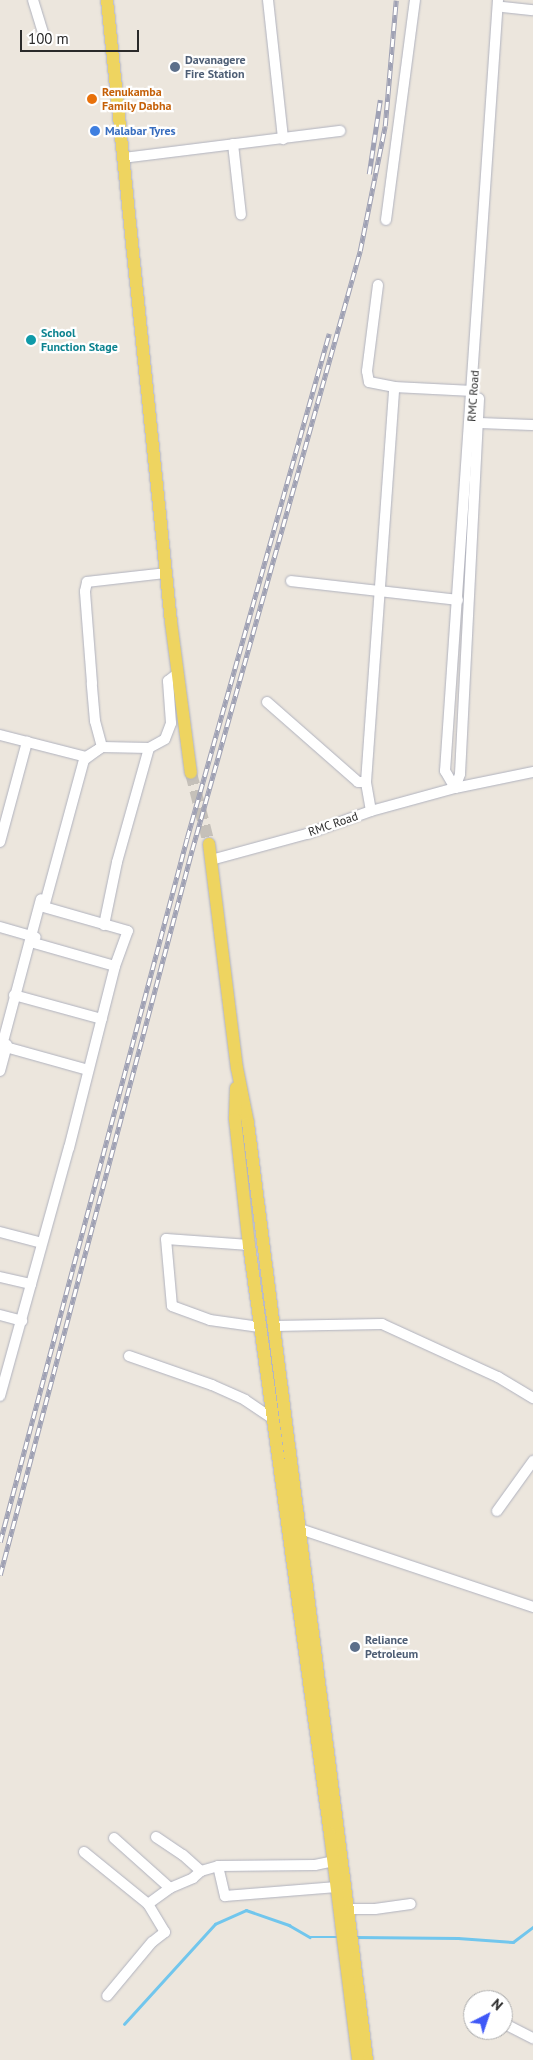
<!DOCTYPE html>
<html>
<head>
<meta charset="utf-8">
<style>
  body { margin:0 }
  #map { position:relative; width:533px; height:2060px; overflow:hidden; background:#ece6dd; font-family:"PT Sans",sans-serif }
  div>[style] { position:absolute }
  .stream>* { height:2.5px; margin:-1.25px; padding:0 1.25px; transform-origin:1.25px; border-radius:1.25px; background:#71c6ed }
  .major-tunnel>* { height:12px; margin-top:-6px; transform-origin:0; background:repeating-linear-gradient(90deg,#c5c0b9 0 12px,transparent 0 18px) }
  .roads { filter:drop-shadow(0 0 1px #b0b2be) drop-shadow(0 0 1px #b0b2be) }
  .minor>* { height:10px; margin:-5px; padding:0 5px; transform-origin:5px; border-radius:5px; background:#fff }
  .major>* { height:12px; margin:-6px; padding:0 6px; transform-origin:6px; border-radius:6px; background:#eed460 }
  .rail>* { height:4.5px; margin-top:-2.25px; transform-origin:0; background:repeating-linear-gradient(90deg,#fff 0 8px,#9fa1b4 0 16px); box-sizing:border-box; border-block:1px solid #9fa1b4 }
  .dots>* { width:14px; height:14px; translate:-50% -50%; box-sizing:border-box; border:2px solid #fff; border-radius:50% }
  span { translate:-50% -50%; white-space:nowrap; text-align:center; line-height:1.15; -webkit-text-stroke:4.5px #fff; paint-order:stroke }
  .service-label { font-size:12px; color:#4e5e75; font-weight:700 }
  .left { translate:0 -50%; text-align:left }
  .food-label { font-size:12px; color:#c56008; font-weight:700 }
  .shop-label { font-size:12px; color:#366cbe; font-weight:700 }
  .culture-label { font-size:12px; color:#0d838f; font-weight:700 }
  .street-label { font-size:12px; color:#2a2a2a }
  .north { position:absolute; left:463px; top:1990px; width:50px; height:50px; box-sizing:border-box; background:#fff; border:1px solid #aaa; border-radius:50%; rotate:41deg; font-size:14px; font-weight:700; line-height:20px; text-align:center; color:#2a2a2a }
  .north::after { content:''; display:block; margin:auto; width:18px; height:22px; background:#3f58f7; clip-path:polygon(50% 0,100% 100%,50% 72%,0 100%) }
  .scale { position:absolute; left:20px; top:30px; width:119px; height:22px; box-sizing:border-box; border:2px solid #2a2a2a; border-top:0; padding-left:6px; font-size:15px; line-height:18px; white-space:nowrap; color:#2a2a2a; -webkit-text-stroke:4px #fff; paint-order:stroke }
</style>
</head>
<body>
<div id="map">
  <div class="stream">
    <i style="left:355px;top:1937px;width:103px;rotate:0.6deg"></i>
    <i style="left:458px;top:1938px;width:55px;rotate:4.2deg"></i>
    <i style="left:513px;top:1942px;width:25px;rotate:-37deg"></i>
    <i style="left:124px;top:2024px;width:135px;rotate:-47.7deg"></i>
    <i style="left:215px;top:1924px;width:34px;rotate:-24deg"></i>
    <i style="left:246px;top:1910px;width:46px;rotate:19.2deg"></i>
    <i style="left:289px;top:1925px;width:24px;rotate:30deg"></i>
    <i style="left:310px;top:1937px;width:30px"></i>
  </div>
  <div class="major-tunnel">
    <i style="left:191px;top:773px;width:73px;rotate:75.8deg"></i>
  </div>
  <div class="roads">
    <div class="minor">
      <i style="left:33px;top:0;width:34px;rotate:73deg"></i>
      <i style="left:268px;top:0;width:140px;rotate:83.8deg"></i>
      <i style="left:503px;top:7px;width:30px;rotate:6deg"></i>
      <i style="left:233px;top:144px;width:71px;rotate:83.6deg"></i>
      <i style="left:123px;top:158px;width:219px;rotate:-7.1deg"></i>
      <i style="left:386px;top:220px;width:222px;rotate:-82.5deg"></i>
      <i style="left:378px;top:285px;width:87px;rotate:97.3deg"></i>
      <i style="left:367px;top:371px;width:11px;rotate:80deg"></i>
      <i style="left:369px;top:382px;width:25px;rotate:11deg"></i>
      <i style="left:394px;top:387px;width:79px;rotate:2.9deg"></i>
      <i style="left:478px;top:423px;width:55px;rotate:2.1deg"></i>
      <i style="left:291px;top:581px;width:168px;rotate:6.5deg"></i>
      <i style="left:267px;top:702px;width:121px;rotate:41.3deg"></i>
      <i style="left:358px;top:782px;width:8px"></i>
      <i style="left:0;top:735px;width:89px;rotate:14.3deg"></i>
      <i style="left:86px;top:757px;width:19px;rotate:-32deg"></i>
      <i style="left:102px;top:747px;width:27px;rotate:-105deg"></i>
      <i style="left:95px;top:721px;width:38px;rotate:-95deg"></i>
      <i style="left:92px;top:683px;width:92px;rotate:-94.4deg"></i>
      <i style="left:85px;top:591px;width:9px;rotate:-77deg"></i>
      <i style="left:87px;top:582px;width:80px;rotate:-6.5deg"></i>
      <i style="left:455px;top:788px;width:20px;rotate:-120deg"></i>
      <i style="left:445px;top:771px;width:773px;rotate:-86.07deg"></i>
      <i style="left:455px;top:788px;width:15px;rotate:-70deg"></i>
      <i style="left:460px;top:774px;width:376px;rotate:-87.1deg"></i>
      <i style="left:371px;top:811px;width:29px;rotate:-100deg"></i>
      <i style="left:366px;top:782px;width:396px;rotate:-85.9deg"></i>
      <i style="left:0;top:842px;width:104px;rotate:-74.9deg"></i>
      <i style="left:211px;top:860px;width:99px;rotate:-15.2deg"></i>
      <i style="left:307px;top:834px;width:68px;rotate:-19.8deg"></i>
      <i style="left:371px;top:811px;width:87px;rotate:-15.3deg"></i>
      <i style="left:455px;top:788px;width:80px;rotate:-11.6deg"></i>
      <i style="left:104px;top:925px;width:64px;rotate:-78.3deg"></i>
      <i style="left:117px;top:862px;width:118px;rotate:-74.3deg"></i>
      <i style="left:0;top:927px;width:37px;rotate:16deg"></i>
      <i style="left:34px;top:943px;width:84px;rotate:15.9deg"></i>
      <i style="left:14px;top:995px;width:91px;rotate:15.3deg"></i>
      <i style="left:2px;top:1046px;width:89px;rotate:15.6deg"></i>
      <i style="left:0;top:1053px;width:159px;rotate:-75.1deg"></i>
      <i style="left:0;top:1071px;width:27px;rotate:-75deg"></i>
      <i style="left:0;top:1232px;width:43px;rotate:14.7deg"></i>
      <i style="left:249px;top:1245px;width:83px;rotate:-175.9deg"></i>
      <i style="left:166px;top:1239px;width:67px;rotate:84.9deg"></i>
      <i style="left:172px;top:1306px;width:40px;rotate:20.2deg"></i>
      <i style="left:210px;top:1320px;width:50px;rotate:8deg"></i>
      <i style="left:0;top:1277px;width:32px;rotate:13deg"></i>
      <i style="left:0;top:1315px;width:23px;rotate:15deg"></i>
      <i style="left:274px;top:1326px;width:108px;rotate:-1.1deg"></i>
      <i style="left:382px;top:1324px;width:128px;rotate:24.6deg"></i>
      <i style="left:498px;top:1377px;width:41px;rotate:31deg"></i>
      <i style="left:129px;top:1356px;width:88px;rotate:19.3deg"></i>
      <i style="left:212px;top:1385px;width:36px;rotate:24deg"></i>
      <i style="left:245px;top:1400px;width:32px;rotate:34deg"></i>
      <i style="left:0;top:1396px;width:257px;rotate:-74.5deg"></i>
      <i style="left:69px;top:1148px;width:188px;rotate:-75.8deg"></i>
      <i style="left:115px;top:966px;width:37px;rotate:-70deg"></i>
      <i style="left:128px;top:931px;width:87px;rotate:-164.1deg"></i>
      <i style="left:44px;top:907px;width:152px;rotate:-74.8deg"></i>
      <i style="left:84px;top:760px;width:22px;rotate:-36deg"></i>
      <i style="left:102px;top:747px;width:47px;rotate:1.2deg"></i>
      <i style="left:149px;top:748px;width:18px;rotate:-29deg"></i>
      <i style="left:165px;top:739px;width:17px;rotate:-69deg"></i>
      <i style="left:171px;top:723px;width:42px;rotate:-94.1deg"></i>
      <i style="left:168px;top:681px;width:11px;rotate:-38deg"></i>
      <i style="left:497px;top:1511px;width:62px;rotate:-54.2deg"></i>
      <i style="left:293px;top:1530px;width:7px;rotate:-8deg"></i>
      <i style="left:300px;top:1529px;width:246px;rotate:18.5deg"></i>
      <i style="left:156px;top:1837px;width:32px;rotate:34deg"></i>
      <i style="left:183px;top:1855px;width:24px;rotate:42deg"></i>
      <i style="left:114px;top:1838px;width:75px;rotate:41.8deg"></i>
      <i style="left:84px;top:1852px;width:82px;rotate:39.1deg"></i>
      <i style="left:148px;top:1904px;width:33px;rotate:59deg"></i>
      <i style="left:165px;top:1932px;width:16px;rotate:142deg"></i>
      <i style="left:152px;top:1942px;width:70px;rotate:129.8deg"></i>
      <i style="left:218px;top:1866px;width:31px;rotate:77deg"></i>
      <i style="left:225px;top:1896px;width:112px;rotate:-4.6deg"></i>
      <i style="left:148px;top:1904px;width:27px;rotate:-36deg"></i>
      <i style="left:170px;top:1888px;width:25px;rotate:-23deg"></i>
      <i style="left:193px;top:1878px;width:11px;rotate:-41deg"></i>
      <i style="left:201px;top:1871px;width:18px;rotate:-16deg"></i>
      <i style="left:218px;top:1866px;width:97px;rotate:-0.6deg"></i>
      <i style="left:315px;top:1865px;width:19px;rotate:-12deg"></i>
      <i style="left:349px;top:1909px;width:26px"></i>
      <i style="left:375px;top:1909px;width:36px;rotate:-8deg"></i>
      <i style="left:503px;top:2023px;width:34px;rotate:27deg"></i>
    </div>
    <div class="major">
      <i style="left:107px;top:0;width:625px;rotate:84.13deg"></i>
      <i style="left:171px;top:622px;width:152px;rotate:82.5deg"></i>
      <i style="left:209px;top:844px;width:226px;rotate:82.9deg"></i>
      <i style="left:237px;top:1068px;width:56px;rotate:78.7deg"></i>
      <i style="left:248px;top:1123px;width:945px;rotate:82.76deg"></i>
      <i style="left:236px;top:1088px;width:31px;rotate:92deg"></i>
      <i style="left:235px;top:1119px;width:127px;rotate:83.7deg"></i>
      <i style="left:249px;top:1245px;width:595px;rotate:82.17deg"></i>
      <i style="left:330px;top:1834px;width:228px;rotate:82.9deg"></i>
    </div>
  </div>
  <div class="rail">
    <i style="left:369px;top:174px;width:75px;rotate:-81.5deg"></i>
    <i style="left:0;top:1542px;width:728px;rotate:-75.12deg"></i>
    <i style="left:187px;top:838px;width:524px;rotate:-74.27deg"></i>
    <i style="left:0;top:1575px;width:750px;rotate:-75.17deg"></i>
    <i style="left:192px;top:850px;width:622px;rotate:-74.33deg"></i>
    <i style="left:360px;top:251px;width:127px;rotate:-78.7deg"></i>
    <i style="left:385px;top:126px;width:126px;rotate:-85deg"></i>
  </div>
  <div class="dots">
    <i style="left:175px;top:67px;background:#5c6f8a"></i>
    <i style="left:92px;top:99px;background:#e8710a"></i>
    <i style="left:95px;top:131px;background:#3f7fe0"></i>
    <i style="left:31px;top:340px;background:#0f9aa8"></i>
    <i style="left:355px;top:1647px;background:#5c6f8a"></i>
  </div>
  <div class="service-label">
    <span class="left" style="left:185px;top:67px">Davanagere<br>Fire Station</span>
    <span class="left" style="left:365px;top:1647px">Reliance<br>Petroleum</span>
  </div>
  <div class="food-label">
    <span class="left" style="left:102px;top:99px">Renukamba<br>Family Dabha</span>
  </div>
  <div class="shop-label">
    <span class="left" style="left:105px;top:131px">Malabar Tyres</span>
  </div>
  <div class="culture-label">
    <span class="left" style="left:41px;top:340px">School<br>Function Stage</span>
  </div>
  <div class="street-label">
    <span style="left:473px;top:396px;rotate:-86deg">RMC Road</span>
    <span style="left:333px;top:824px;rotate:-19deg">RMC Road</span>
  </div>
  <div class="north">N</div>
  <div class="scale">100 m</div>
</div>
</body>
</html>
